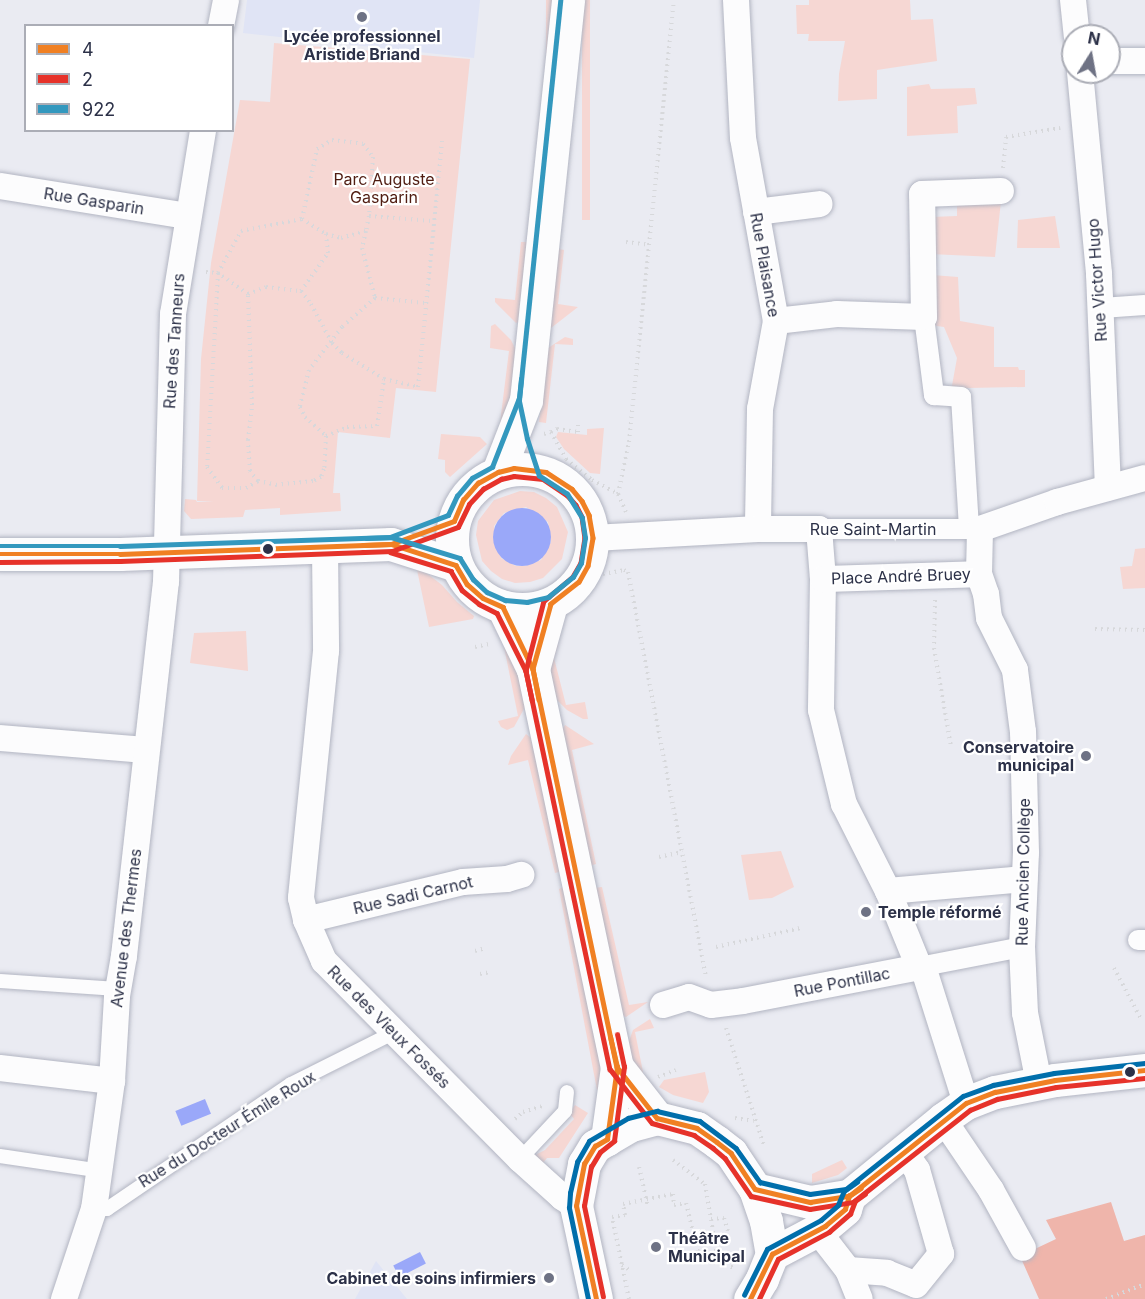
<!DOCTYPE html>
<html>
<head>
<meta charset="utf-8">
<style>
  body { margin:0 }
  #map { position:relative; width:1145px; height:1299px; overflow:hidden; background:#eaebf2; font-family:Inter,sans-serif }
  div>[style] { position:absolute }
  .built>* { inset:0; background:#e0e4f5 }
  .green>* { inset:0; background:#f6d7d3; transform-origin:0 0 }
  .forest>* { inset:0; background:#efb5ab }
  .water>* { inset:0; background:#9aa8f9; transform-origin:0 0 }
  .round { border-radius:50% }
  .path>* { height:4px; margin-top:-2px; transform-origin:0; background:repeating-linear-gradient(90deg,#d7d8db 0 1.5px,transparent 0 6px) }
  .roads { filter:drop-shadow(0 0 2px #b2b5c2) drop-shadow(0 0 2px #b2b5c2) }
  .service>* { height:14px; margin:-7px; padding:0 7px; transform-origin:7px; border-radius:7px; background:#fcfcfd }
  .pedestrian>* { height:20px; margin:-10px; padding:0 10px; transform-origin:10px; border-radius:10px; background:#fcfcfd }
  .minor>* { height:26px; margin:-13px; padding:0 13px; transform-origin:13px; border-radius:13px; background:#fcfcfd }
  .secondary>* { height:33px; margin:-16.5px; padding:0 16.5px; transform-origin:16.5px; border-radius:16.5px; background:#fcfcfd }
  .primary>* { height:33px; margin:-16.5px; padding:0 16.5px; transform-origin:16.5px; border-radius:16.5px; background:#fcfcfd }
  .primary>.ring { margin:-16.5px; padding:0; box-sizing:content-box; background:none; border:33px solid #fcfcfd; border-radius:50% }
  .bus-1>* { height:4.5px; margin:-2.25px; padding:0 2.25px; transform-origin:2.25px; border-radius:2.25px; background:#f08023 }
  .bus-2>* { height:4.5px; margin:-2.25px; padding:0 2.25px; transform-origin:2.25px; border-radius:2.25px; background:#e6322a }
  .bus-3>* { height:4.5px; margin:-2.25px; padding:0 2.25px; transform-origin:2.25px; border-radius:2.25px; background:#3398be }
  .bus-4>* { height:4.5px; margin:-2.25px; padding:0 2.25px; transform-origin:2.25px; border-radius:2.25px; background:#006eab }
  .dots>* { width:16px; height:16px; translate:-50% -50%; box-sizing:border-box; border:3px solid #fff; border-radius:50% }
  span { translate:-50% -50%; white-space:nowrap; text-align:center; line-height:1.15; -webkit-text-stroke:4.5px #fff; paint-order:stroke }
  .poi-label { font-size:16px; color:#2c3148; font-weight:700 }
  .right { translate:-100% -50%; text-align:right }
  .left { translate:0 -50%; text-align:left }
  .park-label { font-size:16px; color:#501d12 }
  .street-label { font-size:16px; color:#2c3148 }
  .legend { position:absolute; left:24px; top:24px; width:210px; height:108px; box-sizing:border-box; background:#fff; border:2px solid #abadb6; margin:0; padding:8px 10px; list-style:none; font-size:18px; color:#2c3148 }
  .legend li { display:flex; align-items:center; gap:12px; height:30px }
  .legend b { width:30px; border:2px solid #abadb6 }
  .north { position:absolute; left:1061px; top:24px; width:60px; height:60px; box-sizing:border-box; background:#fff; border:2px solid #abadb6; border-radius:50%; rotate:11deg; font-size:16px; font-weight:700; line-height:24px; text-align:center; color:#2c3148 }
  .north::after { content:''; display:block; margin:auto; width:21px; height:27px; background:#6e7284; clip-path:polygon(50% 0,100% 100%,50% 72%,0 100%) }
</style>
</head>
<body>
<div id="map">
  <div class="built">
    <i style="clip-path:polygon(247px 0,480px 0,474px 58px,243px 33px)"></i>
    <i style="clip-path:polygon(376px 1261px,407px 1299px,355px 1299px)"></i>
  </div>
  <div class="green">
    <i style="left:546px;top:0;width:8px;height:221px"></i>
    <i style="left:582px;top:0;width:8px;height:220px"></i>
    <i style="clip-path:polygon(809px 0,910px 0,911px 20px,933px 19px,937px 61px,877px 70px,877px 99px,838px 101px,839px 74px,845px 41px,808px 41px,809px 34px,797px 34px,796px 5px,809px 5px)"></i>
    <i style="clip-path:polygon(274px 43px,470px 59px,436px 392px,396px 388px,390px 438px,338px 432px,333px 493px,340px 493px,341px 511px,280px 515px,280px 508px,245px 510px,243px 517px,191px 519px,184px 511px,185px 499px,196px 500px,197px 502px,214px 501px,197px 501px,201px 359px,211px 263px,240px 100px,270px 102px)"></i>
    <i style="clip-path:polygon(929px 84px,931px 89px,975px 88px,977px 104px,957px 106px,958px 133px,907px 136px,907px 87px)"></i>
    <i style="clip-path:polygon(1001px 201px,995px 257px,930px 254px,931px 217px,957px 216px,957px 204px)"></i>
    <i style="clip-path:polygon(1055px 216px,1060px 248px,1017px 248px,1018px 220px)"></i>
    <i style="clip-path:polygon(521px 242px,529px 242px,520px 321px,516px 323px,495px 302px,495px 298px,515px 300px)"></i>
    <i style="clip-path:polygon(558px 249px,564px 250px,558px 304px,578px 307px,551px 328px,548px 322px)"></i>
    <i style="clip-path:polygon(932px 275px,958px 277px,960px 321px,994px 327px,994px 367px,1018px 367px,1019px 370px,1025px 370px,1025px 387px,968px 388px,951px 391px,957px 358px,944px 327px,930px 325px)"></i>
    <i style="clip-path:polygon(495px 324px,511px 340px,516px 350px,510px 423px,500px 423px,509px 351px,490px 348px,491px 326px)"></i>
    <i style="clip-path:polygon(565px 337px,573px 339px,573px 345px,555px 344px,546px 423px,539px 422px,548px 348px)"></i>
    <i style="clip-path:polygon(604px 428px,600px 474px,590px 473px,564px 449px,556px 437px,558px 432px,587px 435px,587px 429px)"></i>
    <i style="clip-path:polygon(441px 434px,480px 437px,487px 444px,450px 477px,445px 472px,445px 460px,438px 459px)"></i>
    <i style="clip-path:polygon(evenodd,520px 491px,534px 492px,546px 498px,557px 507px,568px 532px,562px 559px,543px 578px,530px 582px,515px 583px,502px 579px,491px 571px,482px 561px,476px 535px,478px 521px,494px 500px,520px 491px,526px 507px,548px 522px,551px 542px,541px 560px,525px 566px,516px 566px,501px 558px,494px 526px,504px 513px,526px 507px)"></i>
    <i style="clip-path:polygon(1145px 548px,1145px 588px,1123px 589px,1120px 567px,1132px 566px,1135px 549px)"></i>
    <i style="clip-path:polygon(416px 565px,442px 585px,457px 602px,474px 616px,473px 619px,429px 627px)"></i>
    <i style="clip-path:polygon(246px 631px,248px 671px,190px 663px,194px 633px)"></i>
    <i style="clip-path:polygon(512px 642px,525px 707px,514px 727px,507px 730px,501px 727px,498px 721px,518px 716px,504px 647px)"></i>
    <i style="clip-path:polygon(549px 643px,558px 645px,554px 658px,566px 705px,585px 702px,588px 719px,583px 719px,567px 710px,555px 698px,544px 656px)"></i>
    <i style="clip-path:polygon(565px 725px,594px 744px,572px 750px,596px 864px,589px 866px,560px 733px)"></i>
    <i style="clip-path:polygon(526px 734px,531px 738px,562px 871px,555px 873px,528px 760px,508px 765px,511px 756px)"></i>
    <i style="clip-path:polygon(781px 851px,794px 887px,772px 898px,749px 900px,741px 855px)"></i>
    <i style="clip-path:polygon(565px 886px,605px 1090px,597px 1090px,559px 889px)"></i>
    <i style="clip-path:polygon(602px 887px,629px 1005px,648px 1002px,626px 1017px,623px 1016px,594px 888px)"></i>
    <i style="clip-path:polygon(650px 1019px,654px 1028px,635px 1032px,644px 1077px,632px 1067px,628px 1044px,633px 1030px)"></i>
    <i style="clip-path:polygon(705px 1072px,709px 1092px,703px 1103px,673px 1095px,659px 1087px,664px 1080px)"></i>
    <i style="clip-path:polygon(575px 1105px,588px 1113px,559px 1158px,547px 1158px,542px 1164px,531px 1157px,545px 1150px,574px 1119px,569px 1113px)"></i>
    <i style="clip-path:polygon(842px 1160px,847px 1168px,838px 1175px,812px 1183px,812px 1174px)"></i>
  </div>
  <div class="forest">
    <i style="clip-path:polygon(1111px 1202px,1124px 1241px,1145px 1235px,1145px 1299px,1039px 1299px,1020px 1256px,1056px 1239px,1046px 1220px)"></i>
  </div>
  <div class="water">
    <i class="round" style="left:493px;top:508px;width:58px;height:58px"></i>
    <i style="left:205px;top:1099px;width:16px;height:32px;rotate:68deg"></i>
    <i style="left:420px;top:1252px;width:13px;height:30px;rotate:63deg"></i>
  </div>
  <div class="path">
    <i style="left:1003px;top:168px;width:31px;rotate:-84deg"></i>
    <i style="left:1006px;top:137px;width:55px;rotate:-9.5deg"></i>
    <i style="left:369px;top:216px;width:63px;rotate:4.5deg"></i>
    <i style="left:302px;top:219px;width:72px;rotate:-77.9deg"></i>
    <i style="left:317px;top:149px;width:17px;rotate:-31deg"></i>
    <i style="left:332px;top:140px;width:31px;rotate:7deg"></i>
    <i style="left:363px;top:144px;width:16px;rotate:52deg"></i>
    <i style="left:373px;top:157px;width:59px;rotate:93.9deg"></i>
    <i style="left:369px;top:216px;width:15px;rotate:101deg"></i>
    <i style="left:366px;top:231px;width:17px;rotate:103deg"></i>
    <i style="left:362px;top:248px;width:52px;rotate:75.4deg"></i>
    <i style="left:375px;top:298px;width:44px;rotate:138.7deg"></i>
    <i style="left:342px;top:327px;width:54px;rotate:127.5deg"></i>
    <i style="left:309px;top:370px;width:38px;rotate:104deg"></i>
    <i style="left:300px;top:407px;width:11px;rotate:63deg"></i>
    <i style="left:305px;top:417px;width:28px;rotate:42deg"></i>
    <i style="left:326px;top:436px;width:33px;rotate:93deg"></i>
    <i style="left:324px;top:469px;width:9px;rotate:111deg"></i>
    <i style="left:321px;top:477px;width:9px;rotate:153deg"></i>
    <i style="left:313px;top:481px;width:36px;rotate:174deg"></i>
    <i style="left:277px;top:485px;width:19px;rotate:-168deg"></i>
    <i style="left:258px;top:481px;width:13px;rotate:-129deg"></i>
    <i style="left:250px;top:471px;width:31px;rotate:-94deg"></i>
    <i style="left:248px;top:440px;width:35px;rotate:-83deg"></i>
    <i style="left:252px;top:405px;width:111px;rotate:-92.1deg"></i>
    <i style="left:248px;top:294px;width:37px;rotate:-145deg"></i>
    <i style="left:218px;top:273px;width:48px;rotate:-61.3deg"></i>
    <i style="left:241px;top:231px;width:62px;rotate:-11.1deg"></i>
    <i style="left:302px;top:219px;width:28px;rotate:32deg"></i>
    <i style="left:326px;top:234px;width:16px;rotate:15deg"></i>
    <i style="left:341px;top:238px;width:26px;rotate:-16deg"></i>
    <i style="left:626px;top:242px;width:23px;rotate:7deg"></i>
    <i style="left:206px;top:272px;width:12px;rotate:5deg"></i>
    <i style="left:218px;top:273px;width:194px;rotate:93.2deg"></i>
    <i style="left:207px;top:467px;width:26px;rotate:54deg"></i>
    <i style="left:222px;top:488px;width:24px"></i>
    <i style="left:246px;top:488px;width:14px;rotate:-30deg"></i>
    <i style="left:301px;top:291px;width:47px;rotate:-54.6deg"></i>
    <i style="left:328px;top:253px;width:19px;rotate:-96deg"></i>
    <i style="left:248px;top:294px;width:19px;rotate:-21deg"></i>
    <i style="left:266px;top:287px;width:35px;rotate:7deg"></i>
    <i style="left:301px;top:291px;width:16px;rotate:52deg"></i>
    <i style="left:311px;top:304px;width:44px;rotate:61.7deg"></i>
    <i style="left:332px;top:343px;width:14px;rotate:45deg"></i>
    <i style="left:342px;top:353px;width:49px;rotate:31.8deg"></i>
    <i style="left:384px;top:379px;width:35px;rotate:13deg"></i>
    <i style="left:418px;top:387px;width:247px;rotate:-84.4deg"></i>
    <i style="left:375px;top:298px;width:50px;rotate:5.7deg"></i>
    <i style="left:551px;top:432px;width:7px;rotate:-27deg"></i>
    <i style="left:557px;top:429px;width:21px;rotate:8deg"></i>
    <i style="left:578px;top:432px;width:9px;rotate:-90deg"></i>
    <i style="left:544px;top:434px;width:7px;rotate:-16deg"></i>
    <i style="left:551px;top:432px;width:31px;rotate:61deg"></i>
    <i style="left:566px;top:459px;width:33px;rotate:39deg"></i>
    <i style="left:592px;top:480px;width:30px;rotate:28deg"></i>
    <i style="left:326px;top:436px;width:23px;rotate:-23deg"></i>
    <i style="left:347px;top:427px;width:30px;rotate:-2deg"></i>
    <i style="left:377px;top:426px;width:48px;rotate:-81.5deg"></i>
    <i style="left:626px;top:512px;width:20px;rotate:-114deg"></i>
    <i style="left:618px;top:494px;width:53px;rotate:-78.1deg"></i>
    <i style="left:629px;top:442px;width:444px;rotate:-84.2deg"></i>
    <i style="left:597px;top:575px;width:27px;rotate:-10deg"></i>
    <i style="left:624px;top:570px;width:4px;rotate:27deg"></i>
    <i style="left:628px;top:572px;width:413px;rotate:79.1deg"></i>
    <i style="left:935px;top:600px;width:48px;rotate:91.2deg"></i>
    <i style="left:934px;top:648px;width:99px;rotate:80.2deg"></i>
    <i style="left:1095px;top:629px;width:50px;rotate:1.1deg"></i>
    <i style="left:475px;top:647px;width:14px;rotate:-12deg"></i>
    <i style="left:659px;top:857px;width:24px;rotate:-12deg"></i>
    <i style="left:716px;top:947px;width:87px;rotate:-12.6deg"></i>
    <i style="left:475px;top:951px;width:11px;rotate:-15deg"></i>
    <i style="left:1114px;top:968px;width:58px;rotate:62.1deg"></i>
    <i style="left:480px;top:974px;width:11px;rotate:-10deg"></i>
    <i style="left:726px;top:1028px;width:124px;rotate:72.1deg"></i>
    <i style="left:658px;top:1077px;width:19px;rotate:-21deg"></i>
    <i style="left:735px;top:1118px;width:19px;rotate:9deg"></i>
    <i style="left:515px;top:1119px;width:11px;rotate:-41deg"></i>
    <i style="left:523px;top:1112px;width:21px;rotate:-17deg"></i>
    <i style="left:673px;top:1160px;width:40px;rotate:37deg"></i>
    <i style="left:705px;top:1184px;width:78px;rotate:80.4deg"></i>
    <i style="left:639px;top:1167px;width:41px;rotate:77.3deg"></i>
    <i style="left:711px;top:1219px;width:13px;rotate:-4deg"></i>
    <i style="left:724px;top:1218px;width:17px;rotate:73deg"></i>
    <i style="left:622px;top:1265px;width:11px;rotate:34deg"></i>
    <i style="left:629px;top:1299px;width:84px;rotate:-101.7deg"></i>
    <i style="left:612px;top:1217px;width:13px;rotate:-9deg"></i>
    <i style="left:625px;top:1215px;width:11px;rotate:-100deg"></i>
    <i style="left:623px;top:1204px;width:51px;rotate:-11.3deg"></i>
    <i style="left:673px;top:1194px;width:11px;rotate:85deg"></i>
    <i style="left:674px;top:1205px;width:12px;rotate:-9deg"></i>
    <i style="left:686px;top:1203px;width:50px;rotate:76.2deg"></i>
    <i style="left:698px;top:1252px;width:39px;rotate:24deg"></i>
    <i style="left:1106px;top:1299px;width:42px;rotate:-21deg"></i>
  </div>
  <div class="roads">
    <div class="service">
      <i style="left:0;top:981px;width:118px;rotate:3.9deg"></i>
      <i style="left:0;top:1156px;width:102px;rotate:8.4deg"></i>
      <i style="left:520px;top:1159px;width:66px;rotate:-46.8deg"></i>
      <i style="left:565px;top:1111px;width:19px;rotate:-84deg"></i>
      <i style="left:94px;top:1209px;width:13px"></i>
      <i style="left:107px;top:1209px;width:222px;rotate:-34.2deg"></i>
      <i style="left:291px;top:1084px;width:116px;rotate:-26.6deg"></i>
    </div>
    <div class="pedestrian">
      <i style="left:1101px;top:308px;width:44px;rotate:-3.9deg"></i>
      <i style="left:924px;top:317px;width:79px;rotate:82.7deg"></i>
      <i style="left:934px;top:395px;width:27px;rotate:4deg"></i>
      <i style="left:961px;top:397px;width:132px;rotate:86.5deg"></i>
      <i style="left:819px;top:529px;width:161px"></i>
      <i style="left:1138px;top:940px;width:7px"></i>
      <i style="left:919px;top:967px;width:105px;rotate:-11deg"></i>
    </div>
    <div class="minor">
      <i style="left:736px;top:0;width:138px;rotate:87.1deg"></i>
      <i style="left:743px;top:138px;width:186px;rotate:79.8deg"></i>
      <i style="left:776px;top:321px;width:89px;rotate:100.3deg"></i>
      <i style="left:760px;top:409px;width:120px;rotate:91deg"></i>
      <i style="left:1073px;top:0;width:36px;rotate:84deg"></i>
      <i style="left:221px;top:26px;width:26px;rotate:-79deg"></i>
      <i style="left:1109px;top:61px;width:36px"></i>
      <i style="left:1080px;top:72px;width:203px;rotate:84.6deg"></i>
      <i style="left:1099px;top:274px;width:214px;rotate:87.6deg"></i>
      <i style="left:0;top:186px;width:190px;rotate:9.1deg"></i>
      <i style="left:756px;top:212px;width:64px;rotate:-7.1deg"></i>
      <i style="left:776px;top:321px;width:61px;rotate:-6.5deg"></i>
      <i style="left:837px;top:314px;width:87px;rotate:2deg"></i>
      <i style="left:924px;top:317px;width:123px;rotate:-90.9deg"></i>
      <i style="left:922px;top:194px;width:79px;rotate:-2.2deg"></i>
      <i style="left:593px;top:538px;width:165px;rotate:-3.1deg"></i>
      <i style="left:758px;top:529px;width:61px"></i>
      <i style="left:819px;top:529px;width:50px;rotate:85.4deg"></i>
      <i style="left:823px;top:579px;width:131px;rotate:90.9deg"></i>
      <i style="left:821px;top:710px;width:97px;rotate:76.3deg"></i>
      <i style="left:844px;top:804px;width:97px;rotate:63.2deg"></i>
      <i style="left:888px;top:891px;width:82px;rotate:67.8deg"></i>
      <i style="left:919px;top:967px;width:8px;rotate:45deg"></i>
      <i style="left:925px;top:973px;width:136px;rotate:72.5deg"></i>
      <i style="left:325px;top:547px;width:104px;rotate:89.4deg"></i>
      <i style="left:326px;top:651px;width:248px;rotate:95.8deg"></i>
      <i style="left:301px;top:898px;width:23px;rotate:77deg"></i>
      <i style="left:306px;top:920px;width:45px;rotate:66.3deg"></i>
      <i style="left:324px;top:961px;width:279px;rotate:45.3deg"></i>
      <i style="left:520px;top:1159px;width:57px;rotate:42.1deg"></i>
      <i style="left:562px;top:1197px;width:17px;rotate:33deg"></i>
      <i style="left:823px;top:579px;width:156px;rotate:-1.8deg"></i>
      <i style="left:0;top:738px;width:145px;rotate:4.7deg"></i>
      <i style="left:888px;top:891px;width:137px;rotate:-5deg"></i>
      <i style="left:306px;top:920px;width:162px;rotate:-13.6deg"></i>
      <i style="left:463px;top:882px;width:44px;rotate:-3.9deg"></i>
      <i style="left:507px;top:879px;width:15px;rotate:-16deg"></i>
      <i style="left:663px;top:1005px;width:27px;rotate:-17deg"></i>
      <i style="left:689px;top:997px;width:23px;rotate:20deg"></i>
      <i style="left:711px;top:1005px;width:32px;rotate:-7deg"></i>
      <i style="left:743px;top:1001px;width:179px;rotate:-10.9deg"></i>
      <i style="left:0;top:1068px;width:113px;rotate:6.6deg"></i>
      <i style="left:1039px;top:1083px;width:71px;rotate:-101.3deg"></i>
      <i style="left:1025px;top:1013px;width:66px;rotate:-92.6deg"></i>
      <i style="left:1022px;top:947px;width:94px;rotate:-87.6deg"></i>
      <i style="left:1026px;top:853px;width:121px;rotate:-91.4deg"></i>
      <i style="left:1023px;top:732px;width:63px;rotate:-97.4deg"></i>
      <i style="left:1015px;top:670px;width:58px;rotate:-116.6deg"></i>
      <i style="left:989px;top:618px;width:24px;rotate:-97deg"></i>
      <i style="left:986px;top:594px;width:21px;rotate:-109deg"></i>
      <i style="left:979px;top:574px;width:45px;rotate:-88.7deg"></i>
      <i style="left:980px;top:529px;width:82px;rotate:-19.3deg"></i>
      <i style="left:1057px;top:502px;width:91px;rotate:-15.3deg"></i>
      <i style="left:943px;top:1119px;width:86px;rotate:55.9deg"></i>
      <i style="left:991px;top:1190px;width:66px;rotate:61.1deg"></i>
      <i style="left:817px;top:1230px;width:51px;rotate:52.2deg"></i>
      <i style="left:848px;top:1270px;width:31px;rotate:68deg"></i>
      <i style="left:848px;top:1270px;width:39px;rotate:4deg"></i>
      <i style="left:887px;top:1273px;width:31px;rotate:22deg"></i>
      <i style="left:916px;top:1285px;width:40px;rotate:-51deg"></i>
      <i style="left:941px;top:1254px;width:87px;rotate:-105.9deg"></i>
      <i style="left:917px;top:1170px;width:21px;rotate:-125deg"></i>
      <i style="left:64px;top:1299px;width:95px;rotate:-71.6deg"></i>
      <i style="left:94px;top:1209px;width:129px;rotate:-82deg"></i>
      <i style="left:112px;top:1081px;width:85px;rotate:-86.6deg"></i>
      <i style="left:117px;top:996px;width:41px;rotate:-80.1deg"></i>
      <i style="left:124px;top:956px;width:376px;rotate:-83.6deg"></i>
      <i style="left:166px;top:582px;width:268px;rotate:-88.5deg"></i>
      <i style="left:173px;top:314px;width:186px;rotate:-80.7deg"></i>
    </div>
    <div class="secondary">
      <i style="left:503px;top:607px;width:69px;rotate:64.2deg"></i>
      <i style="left:533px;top:669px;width:407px;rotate:78.1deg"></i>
      <i style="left:617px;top:1067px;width:73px;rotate:97.9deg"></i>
      <i style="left:533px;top:669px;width:67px;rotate:-74.5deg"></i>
      <i style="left:617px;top:1067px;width:65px;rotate:51.9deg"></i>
      <i style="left:755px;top:1189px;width:57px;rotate:13.3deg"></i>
      <i style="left:810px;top:1202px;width:39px;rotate:-9deg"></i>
      <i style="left:849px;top:1196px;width:122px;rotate:-39.3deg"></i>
      <i style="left:943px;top:1119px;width:28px;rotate:-35deg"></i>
      <i style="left:966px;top:1103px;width:31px;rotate:-21deg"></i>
      <i style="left:995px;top:1092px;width:61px;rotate:-11.3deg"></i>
      <i style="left:1055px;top:1080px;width:91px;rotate:-6.3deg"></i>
      <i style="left:772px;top:1254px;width:60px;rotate:-27.8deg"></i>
      <i style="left:825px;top:1226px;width:26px;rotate:-40deg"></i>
      <i style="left:845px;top:1209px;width:14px;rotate:-73deg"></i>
      <i style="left:596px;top:1299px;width:95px;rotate:-102.1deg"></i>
      <i style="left:576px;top:1206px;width:43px;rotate:-79.2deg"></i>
      <i style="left:584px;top:1164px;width:21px;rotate:-59deg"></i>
      <i style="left:595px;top:1146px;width:42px;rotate:-30.3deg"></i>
      <i style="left:631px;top:1125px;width:27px;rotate:-15deg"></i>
      <i style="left:657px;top:1118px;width:41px;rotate:14deg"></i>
      <i style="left:697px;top:1128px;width:24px;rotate:35deg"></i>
      <i style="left:717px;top:1142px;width:18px;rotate:38deg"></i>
      <i style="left:731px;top:1153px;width:43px;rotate:56.3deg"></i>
      <i style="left:755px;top:1189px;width:34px;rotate:71deg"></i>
      <i style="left:766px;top:1221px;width:34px;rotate:80deg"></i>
      <i style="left:772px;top:1254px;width:27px;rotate:112deg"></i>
      <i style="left:762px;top:1279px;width:23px;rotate:121deg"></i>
    </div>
    <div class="primary">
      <i class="ring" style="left:452px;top:469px;width:107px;height:107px"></i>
      <i style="left:498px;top:472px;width:77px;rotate:-68.7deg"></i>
      <i style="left:526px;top:400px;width:402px;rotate:-84deg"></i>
      <i style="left:0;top:554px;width:120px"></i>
      <i style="left:120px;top:554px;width:271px;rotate:-2.1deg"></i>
      <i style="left:391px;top:544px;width:68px;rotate:17.9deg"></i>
    </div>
  </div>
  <div class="bus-1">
    <i style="left:363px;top:545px;width:28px;rotate:-2deg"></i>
    <i style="left:391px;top:544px;width:68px;rotate:17.9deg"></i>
    <i style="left:456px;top:565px;width:22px;rotate:60deg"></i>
    <i style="left:467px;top:584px;width:21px;rotate:41deg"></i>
    <i style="left:483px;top:598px;width:22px;rotate:24deg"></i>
    <i style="left:503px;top:607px;width:69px;rotate:64.2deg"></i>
    <i style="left:533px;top:669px;width:31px;rotate:79deg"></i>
    <i style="left:0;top:554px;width:120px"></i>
    <i style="left:120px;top:554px;width:271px;rotate:-2.1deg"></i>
    <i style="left:391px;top:544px;width:67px;rotate:-20.1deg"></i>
    <i style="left:454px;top:521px;width:23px;rotate:-67deg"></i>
    <i style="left:463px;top:500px;width:23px;rotate:-49deg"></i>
    <i style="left:478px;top:483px;width:23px;rotate:-29deg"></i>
    <i style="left:498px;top:472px;width:16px;rotate:-14deg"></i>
    <i style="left:514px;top:468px;width:32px;rotate:7deg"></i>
    <i style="left:546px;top:472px;width:31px;rotate:33deg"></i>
    <i style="left:572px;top:489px;width:16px;rotate:50deg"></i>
    <i style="left:582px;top:501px;width:16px;rotate:63deg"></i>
    <i style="left:589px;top:515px;width:23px;rotate:80deg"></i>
    <i style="left:593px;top:538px;width:28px;rotate:100deg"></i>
    <i style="left:588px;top:566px;width:18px;rotate:119deg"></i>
    <i style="left:579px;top:582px;width:36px;rotate:142deg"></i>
    <i style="left:551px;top:604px;width:67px;rotate:105.5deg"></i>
    <i style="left:533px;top:669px;width:407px;rotate:78.1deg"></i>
    <i style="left:617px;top:1067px;width:65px;rotate:51.9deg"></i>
    <i style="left:657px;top:1118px;width:41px;rotate:14deg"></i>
    <i style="left:697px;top:1128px;width:24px;rotate:35deg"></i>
    <i style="left:717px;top:1142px;width:18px;rotate:38deg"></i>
    <i style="left:731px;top:1153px;width:43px;rotate:56.3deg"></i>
    <i style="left:755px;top:1189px;width:57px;rotate:13.3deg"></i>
    <i style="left:810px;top:1202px;width:39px;rotate:-9deg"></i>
    <i style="left:849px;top:1196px;width:149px;rotate:-38.5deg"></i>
    <i style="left:966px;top:1103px;width:31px;rotate:-21deg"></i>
    <i style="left:995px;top:1092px;width:61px;rotate:-11.3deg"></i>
    <i style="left:1055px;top:1080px;width:91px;rotate:-6.3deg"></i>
    <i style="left:596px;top:1299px;width:95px;rotate:-102.1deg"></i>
    <i style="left:576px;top:1206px;width:43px;rotate:-79.2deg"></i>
    <i style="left:584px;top:1164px;width:21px;rotate:-59deg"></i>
    <i style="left:595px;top:1146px;width:14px;rotate:-30deg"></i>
    <i style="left:607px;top:1139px;width:73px;rotate:-82.1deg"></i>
    <i style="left:617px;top:1067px;width:31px;rotate:-103deg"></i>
    <i style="left:750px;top:1299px;width:50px;rotate:-63.9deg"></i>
    <i style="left:772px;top:1254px;width:60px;rotate:-27.8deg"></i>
    <i style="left:825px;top:1226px;width:26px;rotate:-40deg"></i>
    <i style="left:845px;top:1209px;width:14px;rotate:-73deg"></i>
    <i style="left:849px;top:1196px;width:14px;rotate:-34deg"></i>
  </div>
  <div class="bus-2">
    <i style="left:363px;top:552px;width:27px"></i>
    <i style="left:390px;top:552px;width:64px;rotate:17.3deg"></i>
    <i style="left:451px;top:571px;width:22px;rotate:60deg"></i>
    <i style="left:462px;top:590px;width:22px;rotate:39deg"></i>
    <i style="left:479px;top:604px;width:20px;rotate:27deg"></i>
    <i style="left:497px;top:613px;width:65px;rotate:63.4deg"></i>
    <i style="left:526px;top:671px;width:30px;rotate:78deg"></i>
    <i style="left:0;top:562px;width:120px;rotate:-0.5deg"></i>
    <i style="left:120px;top:561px;width:272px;rotate:-2.1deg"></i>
    <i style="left:392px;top:551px;width:70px;rotate:-20deg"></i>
    <i style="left:458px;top:527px;width:25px;rotate:-64deg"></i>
    <i style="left:469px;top:504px;width:21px;rotate:-47deg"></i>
    <i style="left:483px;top:489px;width:21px;rotate:-29deg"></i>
    <i style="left:501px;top:479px;width:13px;rotate:-13deg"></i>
    <i style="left:514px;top:476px;width:29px;rotate:6deg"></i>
    <i style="left:543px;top:479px;width:29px;rotate:34deg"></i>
    <i style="left:567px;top:495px;width:13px;rotate:48deg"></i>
    <i style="left:576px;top:505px;width:13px;rotate:63deg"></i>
    <i style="left:582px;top:517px;width:21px;rotate:82deg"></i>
    <i style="left:585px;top:538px;width:25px;rotate:99deg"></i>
    <i style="left:581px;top:563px;width:16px;rotate:120deg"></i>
    <i style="left:573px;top:577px;width:38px;rotate:140deg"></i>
    <i style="left:544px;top:601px;width:72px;rotate:104.4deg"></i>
    <i style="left:526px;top:671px;width:407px;rotate:78.1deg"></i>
    <i style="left:610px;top:1069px;width:68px;rotate:52.1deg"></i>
    <i style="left:652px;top:1123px;width:44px;rotate:15.9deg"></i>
    <i style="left:694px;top:1135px;width:23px;rotate:34deg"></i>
    <i style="left:713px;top:1148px;width:16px;rotate:40deg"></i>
    <i style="left:725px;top:1158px;width:46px;rotate:55.6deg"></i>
    <i style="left:751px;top:1196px;width:60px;rotate:12.4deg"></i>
    <i style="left:810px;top:1209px;width:44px;rotate:-9.2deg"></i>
    <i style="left:853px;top:1202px;width:149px;rotate:-38.2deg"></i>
    <i style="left:970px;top:1110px;width:29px;rotate:-22deg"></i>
    <i style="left:997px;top:1099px;width:60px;rotate:-11.5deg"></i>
    <i style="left:1056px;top:1087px;width:89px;rotate:-5.8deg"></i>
    <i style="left:603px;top:1297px;width:93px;rotate:-101.8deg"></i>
    <i style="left:584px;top:1206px;width:40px;rotate:-80deg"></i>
    <i style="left:591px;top:1167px;width:17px;rotate:-59deg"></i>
    <i style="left:600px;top:1152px;width:18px;rotate:-38deg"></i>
    <i style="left:614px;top:1141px;width:75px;rotate:-82.3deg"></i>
    <i style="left:624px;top:1067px;width:33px;rotate:-102deg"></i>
    <i style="left:759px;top:1299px;width:44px;rotate:-64.6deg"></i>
    <i style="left:778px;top:1259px;width:58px;rotate:-27.9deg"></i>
    <i style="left:829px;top:1232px;width:28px;rotate:-41deg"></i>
    <i style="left:850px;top:1214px;width:14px;rotate:-69deg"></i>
    <i style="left:855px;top:1201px;width:12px;rotate:-35deg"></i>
  </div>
  <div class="bus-3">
    <i style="left:366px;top:538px;width:24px;rotate:-2deg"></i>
    <i style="left:390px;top:537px;width:62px;rotate:-20.8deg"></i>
    <i style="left:448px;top:515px;width:21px;rotate:-65deg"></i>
    <i style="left:457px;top:496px;width:23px;rotate:-50deg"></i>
    <i style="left:472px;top:478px;width:23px;rotate:-29deg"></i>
    <i style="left:492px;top:467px;width:74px;rotate:-68.6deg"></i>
    <i style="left:519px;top:398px;width:19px;rotate:-84deg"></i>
    <i style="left:0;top:546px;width:120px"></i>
    <i style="left:120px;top:546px;width:271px;rotate:-1.9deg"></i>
    <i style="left:391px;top:537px;width:72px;rotate:16.9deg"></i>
    <i style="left:460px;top:558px;width:25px;rotate:58deg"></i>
    <i style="left:473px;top:579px;width:19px;rotate:43deg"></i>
    <i style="left:487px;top:592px;width:20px;rotate:24deg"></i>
    <i style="left:505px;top:600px;width:22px;rotate:5deg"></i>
    <i style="left:527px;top:602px;width:22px;rotate:-13deg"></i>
    <i style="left:548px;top:597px;width:32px;rotate:-39deg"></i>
    <i style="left:573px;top:577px;width:16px;rotate:-60deg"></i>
    <i style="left:581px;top:563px;width:25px;rotate:-81deg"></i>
    <i style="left:585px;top:538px;width:20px;rotate:-99deg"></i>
    <i style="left:582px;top:518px;width:28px;rotate:-122deg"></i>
    <i style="left:567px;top:494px;width:33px;rotate:-147deg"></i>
    <i style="left:539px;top:476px;width:39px;rotate:-108deg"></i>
    <i style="left:527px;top:439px;width:40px;rotate:-102deg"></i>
    <i style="left:519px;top:400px;width:402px;rotate:-84.1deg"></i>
  </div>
  <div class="bus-4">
    <i style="left:744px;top:1295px;width:51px;rotate:-63.4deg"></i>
    <i style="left:767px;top:1249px;width:61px;rotate:-28.2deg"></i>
    <i style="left:821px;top:1220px;width:23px;rotate:-41deg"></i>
    <i style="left:838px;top:1205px;width:15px;rotate:-67deg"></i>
    <i style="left:844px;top:1191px;width:16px;rotate:-35deg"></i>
    <i style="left:588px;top:1299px;width:93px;rotate:-101.8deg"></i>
    <i style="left:569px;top:1208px;width:15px;rotate:-86deg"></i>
    <i style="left:570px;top:1193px;width:32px;rotate:-77deg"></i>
    <i style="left:577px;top:1162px;width:24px;rotate:-60deg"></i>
    <i style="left:589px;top:1141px;width:45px;rotate:-30.5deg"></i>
    <i style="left:628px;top:1118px;width:30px;rotate:-14deg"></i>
    <i style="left:657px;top:1111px;width:44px;rotate:13.1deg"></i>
    <i style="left:700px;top:1121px;width:45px;rotate:36.9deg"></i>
    <i style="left:736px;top:1148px;width:42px;rotate:54.8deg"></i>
    <i style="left:760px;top:1182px;width:51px;rotate:13.5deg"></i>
    <i style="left:810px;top:1194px;width:36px;rotate:-8deg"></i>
    <i style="left:846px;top:1189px;width:149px;rotate:-38.5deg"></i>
    <i style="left:963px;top:1096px;width:32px;rotate:-20deg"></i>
    <i style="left:993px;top:1085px;width:62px;rotate:-11.1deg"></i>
    <i style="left:1054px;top:1073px;width:91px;rotate:-6.3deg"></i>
  </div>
  <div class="dots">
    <i style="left:362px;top:17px;background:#6e7284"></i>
    <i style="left:268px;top:549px;background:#2c3148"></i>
    <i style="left:1086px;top:756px;background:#6e7284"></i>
    <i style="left:866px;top:912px;background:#6e7284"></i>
    <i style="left:1130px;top:1072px;background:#2c3148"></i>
    <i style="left:656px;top:1247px;background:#6e7284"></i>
    <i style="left:549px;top:1278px;background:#6e7284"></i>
  </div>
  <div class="poi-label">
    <span style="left:362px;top:45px">Lycée professionnel<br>Aristide Briand</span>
    <span class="right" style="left:1074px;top:756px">Conservatoire<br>municipal</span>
    <span class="left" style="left:878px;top:912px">Temple réformé</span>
    <span class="left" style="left:668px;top:1247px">Théâtre<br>Municipal</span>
    <span class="right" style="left:536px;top:1278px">Cabinet de soins infirmiers</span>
  </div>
  <div class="park-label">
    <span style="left:384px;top:188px">Parc Auguste<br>Gasparin</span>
  </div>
  <div class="street-label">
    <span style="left:94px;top:201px;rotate:9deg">Rue Gasparin</span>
    <span style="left:765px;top:265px;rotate:80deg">Rue Plaisance</span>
    <span style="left:1097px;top:280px;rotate:-94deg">Rue Victor Hugo</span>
    <span style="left:174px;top:341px;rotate:-86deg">Rue des Tanneurs</span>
    <span style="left:873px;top:529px">Rue Saint-Martin</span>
    <span style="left:901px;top:576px;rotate:-2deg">Place André Bruey</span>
    <span style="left:1023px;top:872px;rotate:-89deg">Rue Ancien Collège</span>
    <span style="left:413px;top:895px;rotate:-13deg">Rue Sadi Carnot</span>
    <span style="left:126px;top:928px;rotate:-83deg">Avenue des Thermes</span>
    <span style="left:842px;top:982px;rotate:-11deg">Rue Pontillac</span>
    <span style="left:389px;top:1027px;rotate:45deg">Rue des Vieux Fossés</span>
    <span style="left:227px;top:1129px;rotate:-32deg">Rue du Docteur Émile Roux</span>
  </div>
  <ul class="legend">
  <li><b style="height:8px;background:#f08023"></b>4</li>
  <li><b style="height:8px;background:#e6322a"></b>2</li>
  <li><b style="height:8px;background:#3398be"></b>922</li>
  </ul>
  <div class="north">N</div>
</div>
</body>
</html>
